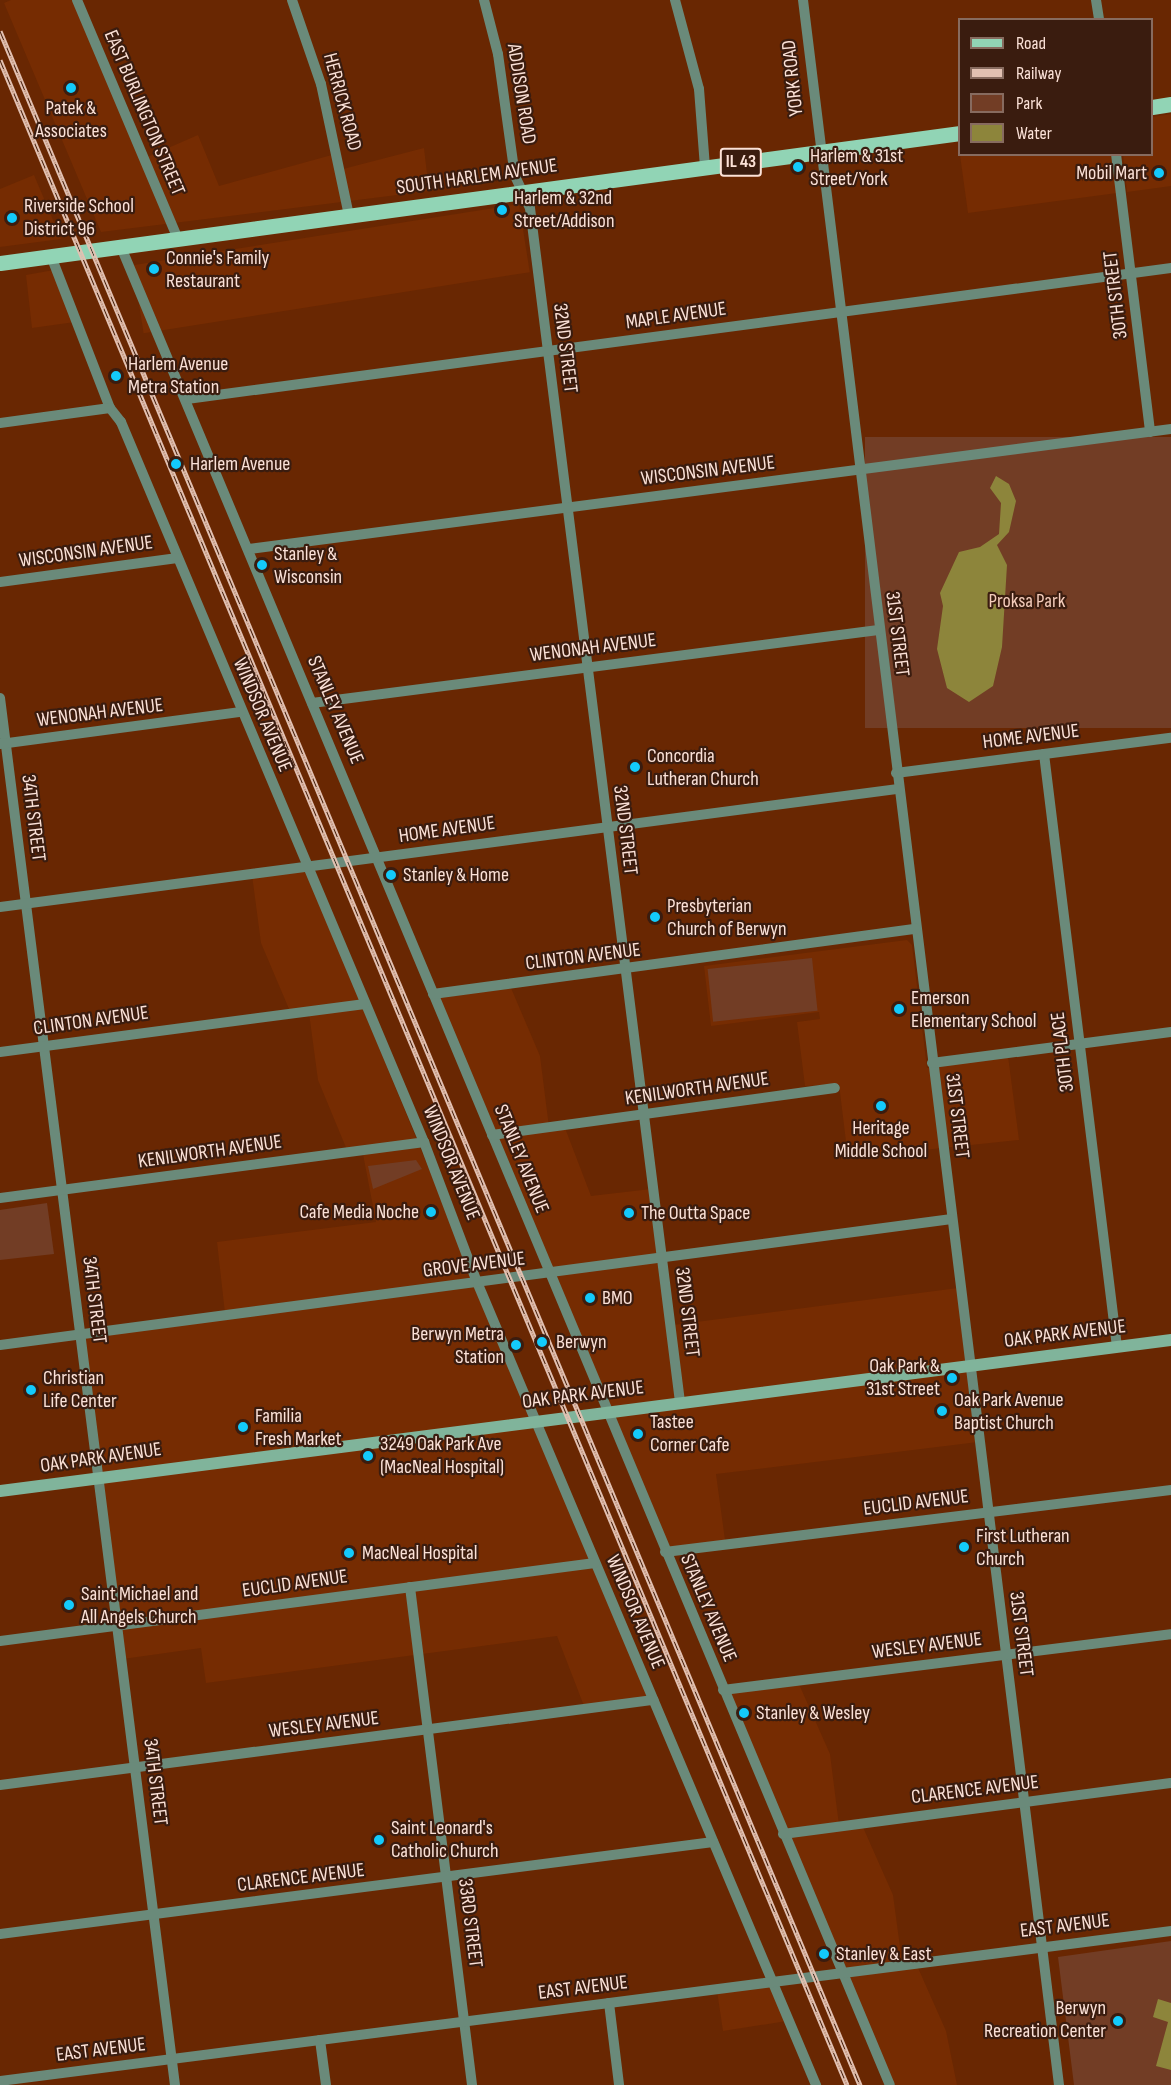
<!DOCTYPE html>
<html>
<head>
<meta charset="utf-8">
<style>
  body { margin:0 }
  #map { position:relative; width:1171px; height:2085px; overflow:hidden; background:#692702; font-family:"Sofia Sans Condensed",sans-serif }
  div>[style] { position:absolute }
  .built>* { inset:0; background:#762c02; transform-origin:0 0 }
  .green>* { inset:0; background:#723d25; transform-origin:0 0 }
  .water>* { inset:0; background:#8d853b }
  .street>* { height:10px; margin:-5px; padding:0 5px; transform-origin:5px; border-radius:5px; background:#6a8a7a }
  .secondary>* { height:12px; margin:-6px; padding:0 6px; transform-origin:6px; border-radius:6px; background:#80b49b }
  .primary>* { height:15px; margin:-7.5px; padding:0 7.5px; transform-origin:7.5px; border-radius:7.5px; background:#91d4b5 }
  .rail>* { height:5px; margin-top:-2.5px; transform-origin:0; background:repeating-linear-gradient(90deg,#3a1c0f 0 9px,#e2c1b2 0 18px); box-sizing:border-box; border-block:2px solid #e2c1b2 }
  .dots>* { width:16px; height:16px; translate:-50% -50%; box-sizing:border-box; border:3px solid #3a1c0f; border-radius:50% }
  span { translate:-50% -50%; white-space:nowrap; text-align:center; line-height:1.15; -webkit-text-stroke:4.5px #3a1c0f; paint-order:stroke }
  .shield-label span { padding:2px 4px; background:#3a1c0f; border:2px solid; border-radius:4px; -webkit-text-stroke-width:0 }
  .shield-label { font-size:18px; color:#fbe1d7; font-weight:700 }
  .street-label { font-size:20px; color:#fbe1d7 }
  .poi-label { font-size:20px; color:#fbe1d7 }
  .left { translate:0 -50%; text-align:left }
  .right { translate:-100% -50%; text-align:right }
  .park-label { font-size:20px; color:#f4ccbb }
  .legend { position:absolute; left:958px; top:18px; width:195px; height:138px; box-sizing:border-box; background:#3a1c0f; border:2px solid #876b5f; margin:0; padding:8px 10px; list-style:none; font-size:18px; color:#fbe1d7 }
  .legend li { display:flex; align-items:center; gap:12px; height:30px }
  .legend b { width:30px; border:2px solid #876b5f }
</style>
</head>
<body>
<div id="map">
  <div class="built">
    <i style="clip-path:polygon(11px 0,79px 0,145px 158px,198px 135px,219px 186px,339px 153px,343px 169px,424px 148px,429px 191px,101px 232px,4px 3px)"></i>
    <i style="clip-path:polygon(1171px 114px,1171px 186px,1127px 192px,1123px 155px,1152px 154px,1152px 117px)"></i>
    <i style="clip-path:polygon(960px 155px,1113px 155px,1117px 193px,968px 213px)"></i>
    <i style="clip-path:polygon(34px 175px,61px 239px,0 247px,0 189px)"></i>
    <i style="left:519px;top:204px;width:69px;height:391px;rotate:81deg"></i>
    <i style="clip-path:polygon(54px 270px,75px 322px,32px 328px,26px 275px)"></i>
    <i style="clip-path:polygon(305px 868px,475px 1281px,225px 1313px,217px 1242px,376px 1222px,362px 1149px,347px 1150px,318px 1080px,309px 1013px,292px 1016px,261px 943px,252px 875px)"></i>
    <i style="clip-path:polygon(907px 940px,912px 945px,927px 1068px,1008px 1056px,1019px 1140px,848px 1158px,839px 1084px,805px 1086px,797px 1022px,820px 1019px,819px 1012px,711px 1026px,704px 966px)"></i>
    <i style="clip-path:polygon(511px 988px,540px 1056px,549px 1127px,493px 1132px,438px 998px)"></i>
    <i style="clip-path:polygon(565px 1128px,591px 1196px,651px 1189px,660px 1257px,549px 1272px,495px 1137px)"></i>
    <i style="clip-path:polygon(660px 1260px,679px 1401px,606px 1410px,551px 1275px)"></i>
    <i style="clip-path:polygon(475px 1285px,650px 1698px,584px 1706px,557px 1636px,206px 1683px,201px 1648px,123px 1659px,82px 1336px)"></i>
    <i style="clip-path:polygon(958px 1288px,978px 1442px,716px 1474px,725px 1540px,666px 1548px,607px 1413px,679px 1404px,673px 1325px)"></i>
    <i style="clip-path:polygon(798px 1682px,830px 1754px,839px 1825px,787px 1831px,726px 1691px)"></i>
    <i style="clip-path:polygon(862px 1825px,893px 1895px,902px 1962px,915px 1961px,946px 2031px,957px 2085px,893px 2085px,788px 1835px)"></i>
    <i style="clip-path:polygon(771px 1983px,787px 2021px,723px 2031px,717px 1991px)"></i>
  </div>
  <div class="green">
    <i style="left:1171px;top:437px;width:291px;height:306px;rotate:90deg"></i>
    <i style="left:812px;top:958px;width:53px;height:105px;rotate:84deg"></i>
    <i style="clip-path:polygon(416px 1160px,422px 1169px,373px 1189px,368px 1166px)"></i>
    <i style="clip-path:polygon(47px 1203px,54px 1254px,0 1260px,0 1210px)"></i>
    <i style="clip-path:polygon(1171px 1941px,1171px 2085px,1074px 2085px,1058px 1957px)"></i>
  </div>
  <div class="water">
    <i style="clip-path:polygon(996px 476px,1009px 484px,1016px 501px,1009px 532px,997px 545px,1007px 565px,1002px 647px,993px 686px,969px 702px,947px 688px,937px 649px,943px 606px,940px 593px,959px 552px,980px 547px,999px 534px,1001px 503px,990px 488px)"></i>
    <i style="clip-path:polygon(1158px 1999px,1171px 2003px,1171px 2070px,1156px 2066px,1168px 2022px,1153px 2017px)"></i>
  </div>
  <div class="street">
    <i style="left:77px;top:0;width:259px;rotate:67.1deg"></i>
    <i style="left:292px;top:0;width:89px;rotate:71deg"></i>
    <i style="left:321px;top:84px;width:135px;rotate:78deg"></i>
    <i style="left:484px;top:0;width:56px;rotate:75.5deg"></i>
    <i style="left:498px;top:54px;width:123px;rotate:82.1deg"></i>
    <i style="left:515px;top:176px;width:35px;rotate:65deg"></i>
    <i style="left:530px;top:208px;width:1203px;rotate:82.84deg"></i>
    <i style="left:675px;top:0;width:92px;rotate:74.9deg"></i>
    <i style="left:699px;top:89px;width:78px;rotate:85.6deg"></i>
    <i style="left:803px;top:0;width:2101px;rotate:83deg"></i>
    <i style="left:1096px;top:0;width:20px;rotate:81deg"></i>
    <i style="left:1116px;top:154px;width:280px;rotate:83deg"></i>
    <i style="left:121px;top:247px;width:1992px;rotate:67.3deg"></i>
    <i style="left:51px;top:256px;width:163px;rotate:68.8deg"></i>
    <i style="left:110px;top:408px;width:18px;rotate:52deg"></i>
    <i style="left:121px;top:422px;width:781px;rotate:67.18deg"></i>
    <i style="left:424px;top:1142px;width:150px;rotate:69.3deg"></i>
    <i style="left:477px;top:1282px;width:872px;rotate:67.11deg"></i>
    <i style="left:187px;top:399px;width:993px;rotate:-7.58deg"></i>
    <i style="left:0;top:423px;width:111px;rotate:-7.8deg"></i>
    <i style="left:249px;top:549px;width:930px;rotate:-7.42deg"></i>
    <i style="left:0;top:582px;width:179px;rotate:-7.7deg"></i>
    <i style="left:0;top:698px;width:1398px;rotate:82.81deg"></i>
    <i style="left:312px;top:703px;width:571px;rotate:-7.35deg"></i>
    <i style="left:0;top:744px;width:243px;rotate:-7.6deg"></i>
    <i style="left:1044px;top:754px;width:597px;rotate:82.98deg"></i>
    <i style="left:896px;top:773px;width:277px;rotate:-7.3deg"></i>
    <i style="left:0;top:907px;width:906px;rotate:-7.49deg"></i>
    <i style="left:433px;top:994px;width:487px;rotate:-7.7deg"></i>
    <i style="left:0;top:1052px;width:368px;rotate:-7.5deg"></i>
    <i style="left:932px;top:1063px;width:241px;rotate:-7.4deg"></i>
    <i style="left:492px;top:1135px;width:346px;rotate:-7.8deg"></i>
    <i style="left:0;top:1198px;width:428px;rotate:-7.5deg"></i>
    <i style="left:0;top:1345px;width:960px;rotate:-7.54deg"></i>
    <i style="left:665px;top:1552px;width:510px;rotate:-6.99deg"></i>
    <i style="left:410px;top:1587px;width:502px;rotate:82.9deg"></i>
    <i style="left:0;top:1641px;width:600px;rotate:-7.47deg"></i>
    <i style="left:723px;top:1690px;width:451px;rotate:-7.1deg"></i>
    <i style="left:0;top:1785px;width:659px;rotate:-7.42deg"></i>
    <i style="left:783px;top:1834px;width:391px;rotate:-7.5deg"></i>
    <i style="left:0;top:1934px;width:719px;rotate:-7.35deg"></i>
    <i style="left:609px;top:2003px;width:83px;rotate:83deg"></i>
    <i style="left:320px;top:2040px;width:45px;rotate:82.4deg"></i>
    <i style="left:0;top:2081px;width:1181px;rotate:-7.3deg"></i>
  </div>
  <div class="secondary">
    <i style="left:0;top:1491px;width:1181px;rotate:-7.35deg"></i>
  </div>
  <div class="primary">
    <i style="left:1152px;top:107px;width:19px;rotate:-9deg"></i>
    <i style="left:0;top:263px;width:969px;rotate:-7.71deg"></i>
  </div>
  <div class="rail">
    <i style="left:0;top:31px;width:2227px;rotate:67.28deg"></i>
    <i style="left:0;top:60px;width:2195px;rotate:67.3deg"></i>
  </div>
  <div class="dots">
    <i style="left:71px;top:88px;background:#13cafb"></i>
    <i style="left:798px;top:167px;background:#13cafb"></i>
    <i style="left:1159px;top:173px;background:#13cafb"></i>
    <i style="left:502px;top:210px;background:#13cafb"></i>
    <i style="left:12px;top:218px;background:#13cafb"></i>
    <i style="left:154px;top:269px;background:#13cafb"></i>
    <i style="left:116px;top:376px;background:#13cafb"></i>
    <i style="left:176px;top:464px;background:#13cafb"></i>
    <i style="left:262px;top:565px;background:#13cafb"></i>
    <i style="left:635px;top:767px;background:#13cafb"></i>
    <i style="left:391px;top:875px;background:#13cafb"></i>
    <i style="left:655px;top:917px;background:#13cafb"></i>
    <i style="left:899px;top:1009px;background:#13cafb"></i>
    <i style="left:881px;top:1106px;background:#13cafb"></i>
    <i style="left:431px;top:1212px;background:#13cafb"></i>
    <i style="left:629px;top:1213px;background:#13cafb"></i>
    <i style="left:590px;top:1298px;background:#13cafb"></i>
    <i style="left:542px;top:1342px;background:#13cafb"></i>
    <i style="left:516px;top:1345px;background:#13cafb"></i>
    <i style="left:952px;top:1378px;background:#13cafb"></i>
    <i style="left:31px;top:1390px;background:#13cafb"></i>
    <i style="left:942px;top:1411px;background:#13cafb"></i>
    <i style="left:243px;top:1427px;background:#13cafb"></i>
    <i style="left:638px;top:1434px;background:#13cafb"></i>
    <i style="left:368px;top:1456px;background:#13cafb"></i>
    <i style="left:964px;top:1547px;background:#13cafb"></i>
    <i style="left:349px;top:1553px;background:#13cafb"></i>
    <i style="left:69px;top:1605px;background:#13cafb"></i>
    <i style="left:744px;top:1713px;background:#13cafb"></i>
    <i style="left:379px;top:1840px;background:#13cafb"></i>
    <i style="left:824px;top:1954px;background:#13cafb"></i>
    <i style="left:1118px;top:2021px;background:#13cafb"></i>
  </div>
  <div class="shield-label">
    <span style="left:741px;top:162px">IL 43</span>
  </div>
  <div class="street-label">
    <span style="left:793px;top:78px;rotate:-96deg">YORK ROAD</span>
    <span style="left:521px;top:94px;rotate:81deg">ADDISON ROAD</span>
    <span style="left:342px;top:102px;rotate:75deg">HERRICK ROAD</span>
    <span style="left:144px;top:113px;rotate:67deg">EAST BURLINGTON STREET</span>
    <span style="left:477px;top:177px;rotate:-8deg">SOUTH HARLEM AVENUE</span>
    <span style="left:1116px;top:295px;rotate:-97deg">30TH STREET</span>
    <span style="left:676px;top:316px;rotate:-8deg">MAPLE AVENUE</span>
    <span style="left:565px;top:348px;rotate:83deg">32ND STREET</span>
    <span style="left:708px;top:471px;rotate:-7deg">WISCONSIN AVENUE</span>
    <span style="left:86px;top:552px;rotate:-8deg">WISCONSIN AVENUE</span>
    <span style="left:897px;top:634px;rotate:83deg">31ST STREET</span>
    <span style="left:593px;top:648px;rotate:-7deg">WENONAH AVENUE</span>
    <span style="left:335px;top:710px;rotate:67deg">STANLEY AVENUE</span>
    <span style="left:100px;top:713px;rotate:-7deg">WENONAH AVENUE</span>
    <span style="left:262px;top:715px;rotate:67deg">WINDSOR AVENUE</span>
    <span style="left:1031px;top:737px;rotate:-7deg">HOME AVENUE</span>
    <span style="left:33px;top:818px;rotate:83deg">34TH STREET</span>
    <span style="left:447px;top:830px;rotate:-8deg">HOME AVENUE</span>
    <span style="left:625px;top:830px;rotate:83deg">32ND STREET</span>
    <span style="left:583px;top:957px;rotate:-7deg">CLINTON AVENUE</span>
    <span style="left:91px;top:1021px;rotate:-8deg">CLINTON AVENUE</span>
    <span style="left:1063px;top:1052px;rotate:-97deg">30TH PLACE</span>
    <span style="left:697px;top:1089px;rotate:-8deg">KENILWORTH AVENUE</span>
    <span style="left:957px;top:1116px;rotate:83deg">31ST STREET</span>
    <span style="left:210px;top:1152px;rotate:-8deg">KENILWORTH AVENUE</span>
    <span style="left:521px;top:1159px;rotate:68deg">STANLEY AVENUE</span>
    <span style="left:451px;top:1163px;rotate:68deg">WINDSOR AVENUE</span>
    <span style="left:474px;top:1265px;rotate:-7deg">GROVE AVENUE</span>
    <span style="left:94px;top:1300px;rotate:83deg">34TH STREET</span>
    <span style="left:687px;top:1312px;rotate:83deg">32ND STREET</span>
    <span style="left:1065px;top:1334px;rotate:-7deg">OAK PARK AVENUE</span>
    <span style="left:583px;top:1395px;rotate:-7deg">OAK PARK AVENUE</span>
    <span style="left:101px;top:1458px;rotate:-8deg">OAK PARK AVENUE</span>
    <span style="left:916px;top:1503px;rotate:-7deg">EUCLID AVENUE</span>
    <span style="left:295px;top:1584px;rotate:-8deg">EUCLID AVENUE</span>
    <span style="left:708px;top:1608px;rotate:67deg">STANLEY AVENUE</span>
    <span style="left:635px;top:1612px;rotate:67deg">WINDSOR AVENUE</span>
    <span style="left:1021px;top:1634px;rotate:83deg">31ST STREET</span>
    <span style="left:927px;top:1646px;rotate:-7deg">WESLEY AVENUE</span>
    <span style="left:324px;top:1725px;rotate:-7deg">WESLEY AVENUE</span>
    <span style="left:155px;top:1782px;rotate:83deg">34TH STREET</span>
    <span style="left:975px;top:1790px;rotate:-7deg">CLARENCE AVENUE</span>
    <span style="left:301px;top:1878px;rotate:-7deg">CLARENCE AVENUE</span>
    <span style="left:470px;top:1923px;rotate:83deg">33RD STREET</span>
    <span style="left:1065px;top:1926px;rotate:-7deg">EAST AVENUE</span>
    <span style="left:583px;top:1988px;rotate:-7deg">EAST AVENUE</span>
    <span style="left:101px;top:2050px;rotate:-7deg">EAST AVENUE</span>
  </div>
  <div class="poi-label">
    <span style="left:71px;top:120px">Patek &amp;<br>Associates</span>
    <span class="left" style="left:810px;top:168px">Harlem &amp; 31st<br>Street/York</span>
    <span class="right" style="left:1147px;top:173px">Mobil Mart</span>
    <span class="left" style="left:514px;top:210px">Harlem &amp; 32nd<br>Street/Addison</span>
    <span class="left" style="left:24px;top:218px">Riverside School<br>District 96</span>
    <span class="left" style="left:166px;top:270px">Connie's Family<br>Restaurant</span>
    <span class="left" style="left:128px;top:376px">Harlem Avenue<br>Metra Station</span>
    <span class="left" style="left:190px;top:464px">Harlem Avenue</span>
    <span class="left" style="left:274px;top:566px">Stanley &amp;<br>Wisconsin</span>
    <span class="left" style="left:647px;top:768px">Concordia<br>Lutheran Church</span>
    <span class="left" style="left:403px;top:875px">Stanley &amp; Home</span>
    <span class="left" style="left:667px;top:918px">Presbyterian<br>Church of Berwyn</span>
    <span class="left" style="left:911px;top:1010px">Emerson<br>Elementary School</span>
    <span style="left:881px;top:1140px">Heritage<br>Middle School</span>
    <span class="right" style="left:419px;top:1212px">Cafe Media Noche</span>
    <span class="left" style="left:641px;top:1213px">The Outta Space</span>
    <span class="left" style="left:602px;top:1298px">BMO</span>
    <span class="right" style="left:504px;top:1346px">Berwyn Metra<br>Station</span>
    <span class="left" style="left:556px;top:1342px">Berwyn</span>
    <span class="right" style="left:940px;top:1378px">Oak Park &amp;<br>31st Street</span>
    <span class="left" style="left:43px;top:1390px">Christian<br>Life Center</span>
    <span class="left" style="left:954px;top:1412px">Oak Park Avenue<br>Baptist Church</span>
    <span class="left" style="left:255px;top:1428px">Familia<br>Fresh Market</span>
    <span class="left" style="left:650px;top:1434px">Tastee<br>Corner Cafe</span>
    <span class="left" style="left:380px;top:1456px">3249 Oak Park Ave<br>(MacNeal Hospital)</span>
    <span class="left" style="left:976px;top:1548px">First Lutheran<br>Church</span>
    <span class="left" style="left:362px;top:1553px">MacNeal Hospital</span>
    <span class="left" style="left:81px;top:1606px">Saint Michael and<br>All Angels Church</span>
    <span class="left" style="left:756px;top:1713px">Stanley &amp; Wesley</span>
    <span class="left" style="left:391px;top:1840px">Saint Leonard's<br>Catholic Church</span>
    <span class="left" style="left:836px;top:1954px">Stanley &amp; East</span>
    <span class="right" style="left:1106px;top:2020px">Berwyn<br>Recreation Center</span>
  </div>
  <div class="park-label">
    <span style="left:1027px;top:601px">Proksa Park</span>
  </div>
  <ul class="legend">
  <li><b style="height:8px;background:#91d4b5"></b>Road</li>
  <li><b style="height:8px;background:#e2c1b2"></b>Railway</li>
  <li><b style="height:16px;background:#723d25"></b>Park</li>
  <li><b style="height:16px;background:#8d853b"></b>Water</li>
  </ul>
</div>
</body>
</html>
